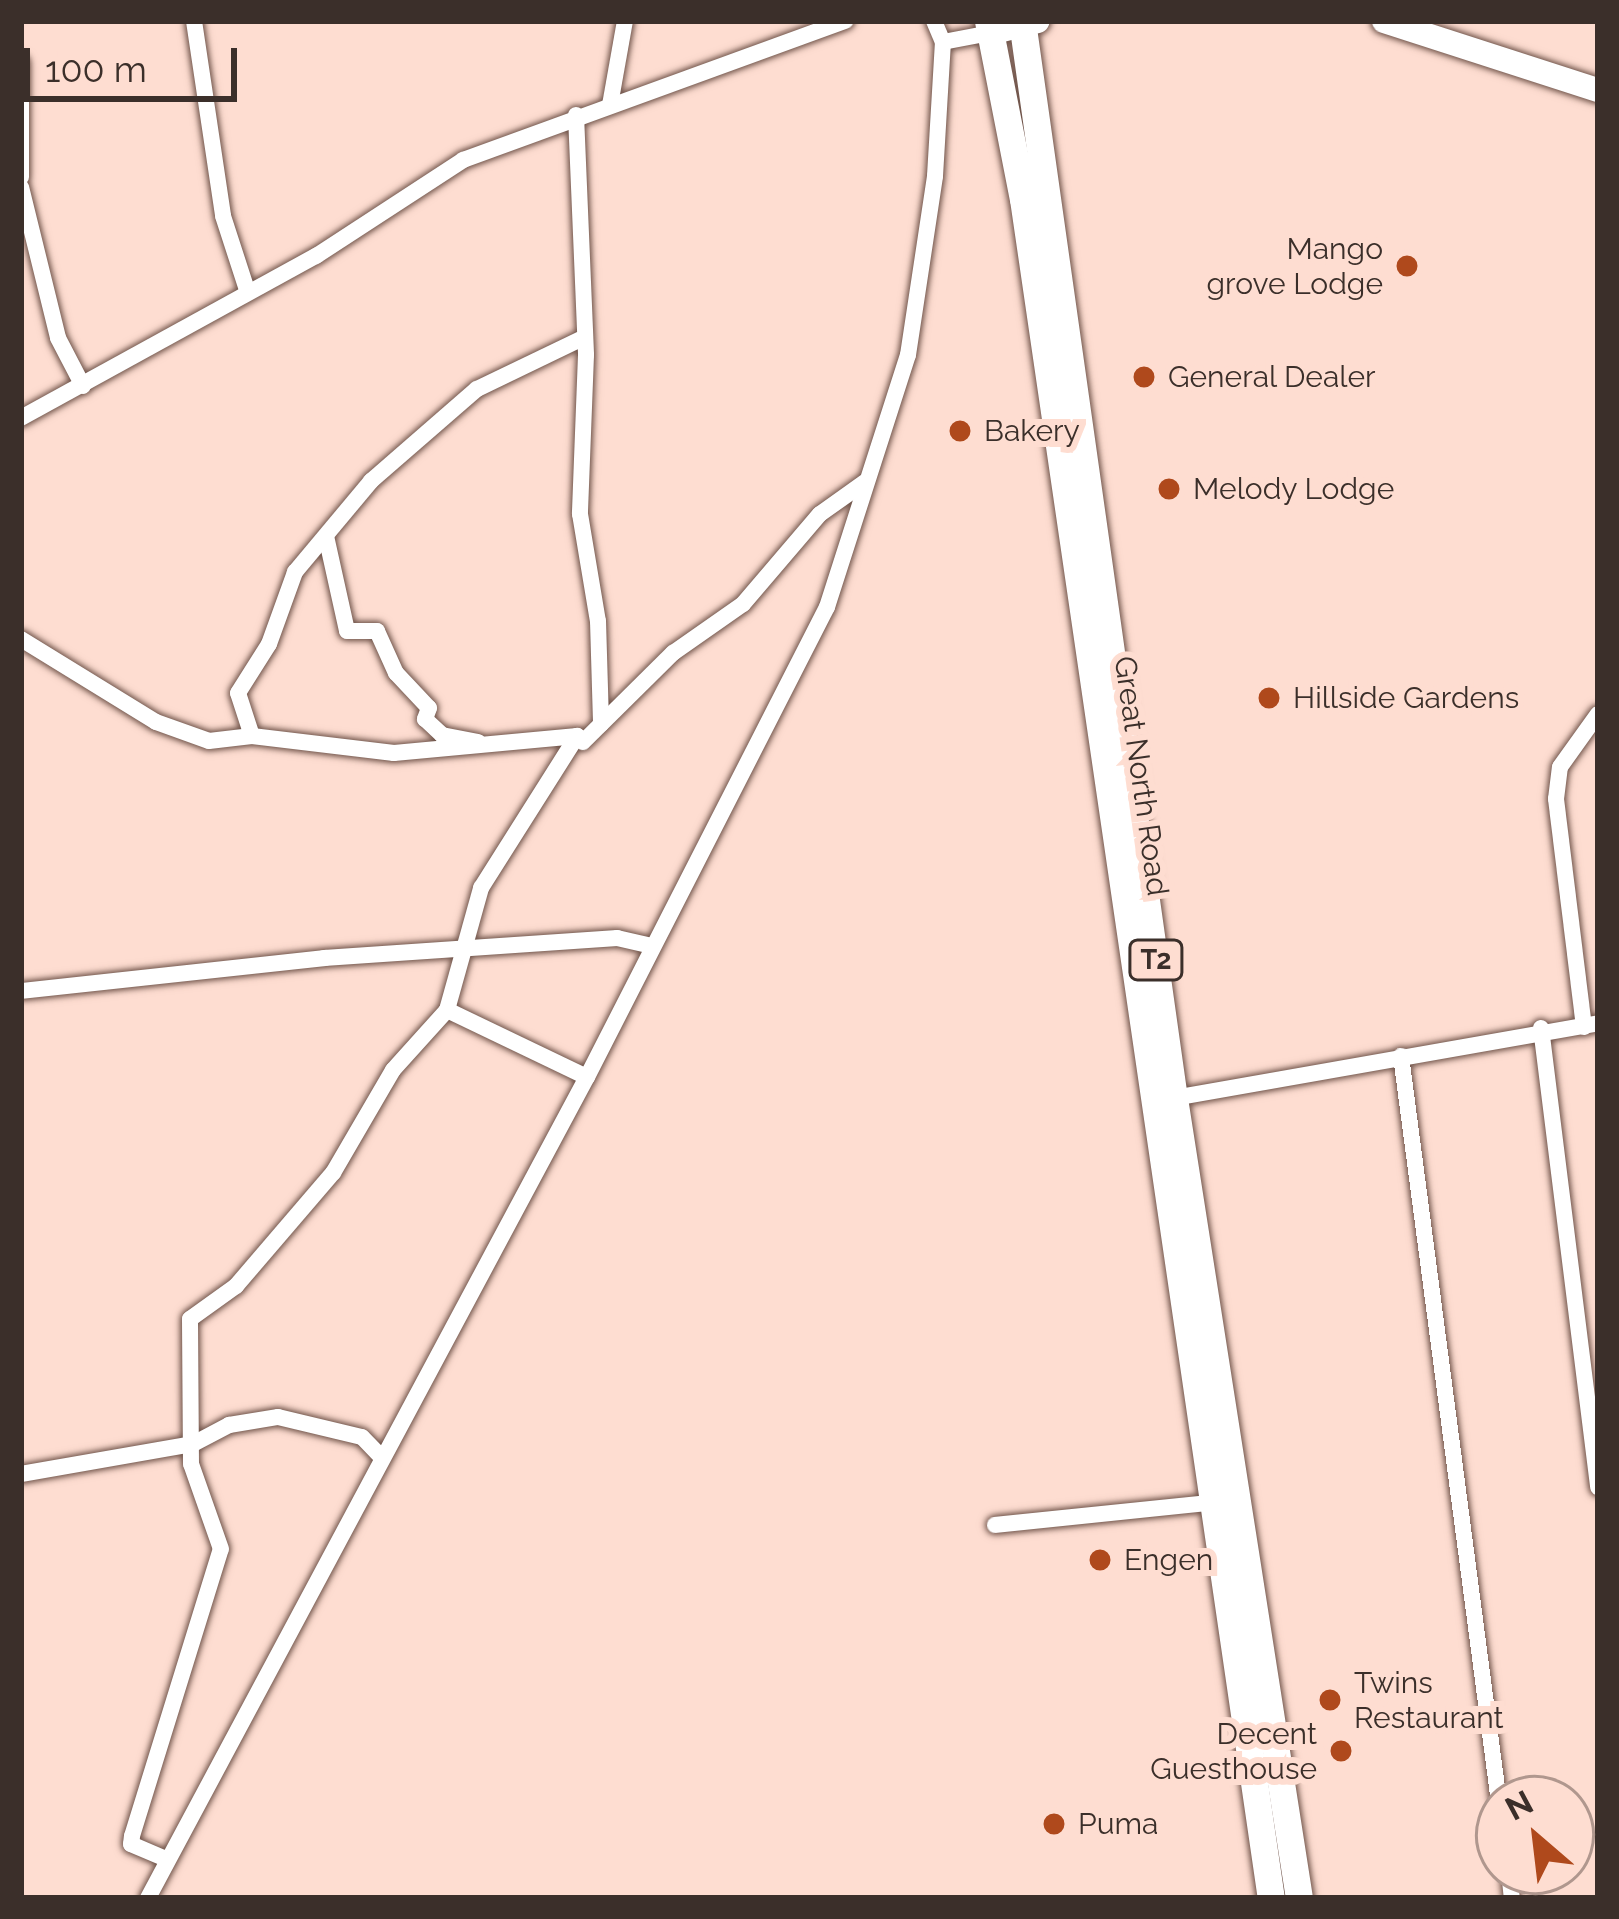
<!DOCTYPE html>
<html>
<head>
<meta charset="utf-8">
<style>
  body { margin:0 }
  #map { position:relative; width:1619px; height:1919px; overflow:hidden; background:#feddd1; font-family:Raleway,sans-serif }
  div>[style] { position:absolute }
  .roads { filter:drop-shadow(0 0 3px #70544a) drop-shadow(0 0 3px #70544a) }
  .minor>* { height:16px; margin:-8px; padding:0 8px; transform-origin:8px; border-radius:8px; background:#fff }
  .secondary>* { height:24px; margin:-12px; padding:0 12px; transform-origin:12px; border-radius:12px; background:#fff }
  .trunk>* { height:27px; margin:-13.5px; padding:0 13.5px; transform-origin:13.5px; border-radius:13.5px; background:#fff }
  .dots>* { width:33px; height:33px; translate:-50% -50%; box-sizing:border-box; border:6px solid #feddd1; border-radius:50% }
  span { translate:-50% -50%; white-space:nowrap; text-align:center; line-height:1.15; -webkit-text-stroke:12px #feddd1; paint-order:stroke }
  .shield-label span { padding:3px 9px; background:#feddd1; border:3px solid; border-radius:9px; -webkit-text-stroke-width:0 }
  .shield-label { font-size:27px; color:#3b2f2a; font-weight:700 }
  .poi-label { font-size:30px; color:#3b2f2a }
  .right { translate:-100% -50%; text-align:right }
  .left { translate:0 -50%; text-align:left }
  .street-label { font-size:30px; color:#3b2f2a }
  .frame { position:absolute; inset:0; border:24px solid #3b2f2a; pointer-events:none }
  .north { position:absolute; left:1475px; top:1775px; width:120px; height:120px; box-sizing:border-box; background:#feddd1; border:3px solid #b0978e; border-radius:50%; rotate:332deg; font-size:33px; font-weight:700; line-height:48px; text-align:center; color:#3b2f2a }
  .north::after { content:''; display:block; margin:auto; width:42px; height:54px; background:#af491c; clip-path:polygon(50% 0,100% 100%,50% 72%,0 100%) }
  .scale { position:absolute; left:24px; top:48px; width:213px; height:54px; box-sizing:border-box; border:6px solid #3b2f2a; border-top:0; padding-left:15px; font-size:36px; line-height:42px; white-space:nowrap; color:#3b2f2a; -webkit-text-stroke:9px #feddd1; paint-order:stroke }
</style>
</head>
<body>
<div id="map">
  <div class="roads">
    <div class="minor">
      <i style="left:194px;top:21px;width:197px;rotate:81.5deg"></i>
      <i style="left:223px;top:216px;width:78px;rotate:72deg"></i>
      <i style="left:934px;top:21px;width:23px;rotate:67deg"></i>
      <i style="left:21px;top:63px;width:114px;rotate:90deg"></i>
      <i style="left:610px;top:105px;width:85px;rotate:-79.9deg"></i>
      <i style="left:576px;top:115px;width:240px;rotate:87.6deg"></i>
      <i style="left:586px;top:355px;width:159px;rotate:92.2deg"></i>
      <i style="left:580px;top:514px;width:109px;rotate:80.5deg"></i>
      <i style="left:598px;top:621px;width:103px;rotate:88.3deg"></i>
      <i style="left:21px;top:187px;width:155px;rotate:76.2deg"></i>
      <i style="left:58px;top:338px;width:54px;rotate:62.5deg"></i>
      <i style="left:21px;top:418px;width:337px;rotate:-28.8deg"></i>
      <i style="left:316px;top:256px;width:176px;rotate:-33.1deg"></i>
      <i style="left:463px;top:160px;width:407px;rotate:-20deg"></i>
      <i style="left:326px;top:536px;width:97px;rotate:77.5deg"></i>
      <i style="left:347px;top:631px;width:30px"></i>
      <i style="left:377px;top:631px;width:46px;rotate:65.7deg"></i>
      <i style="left:396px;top:673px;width:48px;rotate:46.7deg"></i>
      <i style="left:429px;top:708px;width:12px;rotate:110deg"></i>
      <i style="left:425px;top:719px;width:23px;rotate:43deg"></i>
      <i style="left:442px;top:735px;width:37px;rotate:11deg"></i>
      <i style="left:21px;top:639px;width:158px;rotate:31.6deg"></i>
      <i style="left:156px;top:722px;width:56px;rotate:19.7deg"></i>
      <i style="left:209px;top:741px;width:43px;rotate:-6.6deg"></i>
      <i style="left:252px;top:736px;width:143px;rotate:6.8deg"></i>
      <i style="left:394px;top:753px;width:184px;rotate:-5.3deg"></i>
      <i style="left:252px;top:736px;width:45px;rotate:-108deg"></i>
      <i style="left:238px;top:693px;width:58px;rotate:-57.7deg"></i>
      <i style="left:269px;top:644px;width:77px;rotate:-70.1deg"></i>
      <i style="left:295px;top:572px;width:119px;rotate:-50.1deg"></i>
      <i style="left:371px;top:481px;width:140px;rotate:-41deg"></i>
      <i style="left:477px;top:389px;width:115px;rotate:-25.7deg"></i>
      <i style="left:21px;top:991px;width:305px;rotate:-6.2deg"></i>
      <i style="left:324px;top:958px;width:294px;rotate:-3.9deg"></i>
      <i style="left:617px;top:938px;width:37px;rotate:13deg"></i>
      <i style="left:447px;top:1010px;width:155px;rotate:25.6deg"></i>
      <i style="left:1584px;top:1027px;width:230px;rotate:-97deg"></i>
      <i style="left:1556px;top:799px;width:32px;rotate:-83deg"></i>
      <i style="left:1560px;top:767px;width:65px;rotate:-54.4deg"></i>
      <i style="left:1541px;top:1028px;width:463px;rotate:82.9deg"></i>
      <i style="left:1401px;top:1056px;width:752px;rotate:82.52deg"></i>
      <i style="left:1174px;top:1098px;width:431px;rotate:-10deg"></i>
      <i style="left:21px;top:1474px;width:175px;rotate:-9.9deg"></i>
      <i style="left:193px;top:1444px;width:41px;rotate:-27.8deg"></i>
      <i style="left:229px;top:1425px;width:50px;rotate:-9.3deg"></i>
      <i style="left:278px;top:1417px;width:86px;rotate:13.4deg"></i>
      <i style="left:362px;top:1437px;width:29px;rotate:46deg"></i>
      <i style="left:995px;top:1525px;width:222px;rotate:-5.9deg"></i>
      <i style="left:166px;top:1859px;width:38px;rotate:-157deg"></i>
      <i style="left:131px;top:1844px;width:8px;rotate:-83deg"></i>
      <i style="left:132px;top:1836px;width:300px;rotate:-72.8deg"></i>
      <i style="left:221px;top:1549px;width:90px;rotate:-109.4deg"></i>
      <i style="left:191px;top:1464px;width:145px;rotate:-90.4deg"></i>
      <i style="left:190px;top:1319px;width:57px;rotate:-35.7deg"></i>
      <i style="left:236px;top:1286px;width:149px;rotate:-49.4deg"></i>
      <i style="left:333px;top:1173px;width:119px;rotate:-59.8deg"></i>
      <i style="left:393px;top:1070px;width:81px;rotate:-48deg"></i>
      <i style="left:447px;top:1010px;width:127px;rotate:-74.4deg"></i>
      <i style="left:481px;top:888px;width:180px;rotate:-57.7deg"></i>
      <i style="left:577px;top:736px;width:8px;rotate:45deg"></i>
      <i style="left:583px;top:742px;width:127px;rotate:-44.7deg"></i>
      <i style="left:673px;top:653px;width:85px;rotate:-35deg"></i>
      <i style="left:743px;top:604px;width:118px;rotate:-49.5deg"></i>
      <i style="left:820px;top:514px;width:55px;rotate:-35.4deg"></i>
      <i style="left:1509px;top:1871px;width:27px;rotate:84deg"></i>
      <i style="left:148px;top:1898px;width:931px;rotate:-61.87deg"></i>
      <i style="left:587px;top:1077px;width:528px;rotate:-62.95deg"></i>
      <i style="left:827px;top:607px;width:265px;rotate:-72.2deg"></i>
      <i style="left:908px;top:355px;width:181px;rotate:-81.4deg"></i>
      <i style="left:935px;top:176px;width:134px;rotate:-86.6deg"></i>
      <i style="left:943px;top:42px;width:48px;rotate:-10.8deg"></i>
    </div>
    <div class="secondary">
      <i style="left:1384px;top:21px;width:225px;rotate:17.9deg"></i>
      <i style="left:990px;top:33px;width:49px;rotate:-14deg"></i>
    </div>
    <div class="trunk">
      <i style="left:988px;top:21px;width:181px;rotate:78.9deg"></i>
      <i style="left:1023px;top:199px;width:1717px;rotate:81.7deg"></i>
      <i style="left:1022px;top:21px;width:1088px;rotate:81.97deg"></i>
      <i style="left:1174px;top:1098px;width:810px;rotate:81.12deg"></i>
    </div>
  </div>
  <div class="dots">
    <i style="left:1407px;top:266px;background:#af491c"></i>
    <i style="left:1144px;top:377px;background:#af491c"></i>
    <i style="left:960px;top:431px;background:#af491c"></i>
    <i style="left:1169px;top:489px;background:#af491c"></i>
    <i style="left:1269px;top:698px;background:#af491c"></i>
    <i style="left:1100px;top:1560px;background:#af491c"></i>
    <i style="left:1330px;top:1700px;background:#af491c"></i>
    <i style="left:1341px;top:1751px;background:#af491c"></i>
    <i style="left:1054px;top:1824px;background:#af491c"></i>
  </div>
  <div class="shield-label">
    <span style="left:1156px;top:960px">T2</span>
  </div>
  <div class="poi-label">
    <span class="right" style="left:1383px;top:266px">Mango<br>grove Lodge</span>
    <span class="left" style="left:1168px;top:377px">General Dealer</span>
    <span class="left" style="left:984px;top:431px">Bakery</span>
    <span class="left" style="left:1193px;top:489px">Melody Lodge</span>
    <span class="left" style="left:1293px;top:698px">Hillside Gardens</span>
    <span class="left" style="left:1124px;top:1560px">Engen</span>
    <span class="left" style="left:1354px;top:1700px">Twins<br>Restaurant</span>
    <span class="right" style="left:1317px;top:1751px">Decent<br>Guesthouse</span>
    <span class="left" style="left:1078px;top:1824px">Puma</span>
  </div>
  <div class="street-label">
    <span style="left:1141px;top:776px;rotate:82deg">Great North Road</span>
  </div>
  <div class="frame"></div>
  <div class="north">N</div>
  <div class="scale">100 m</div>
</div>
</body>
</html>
